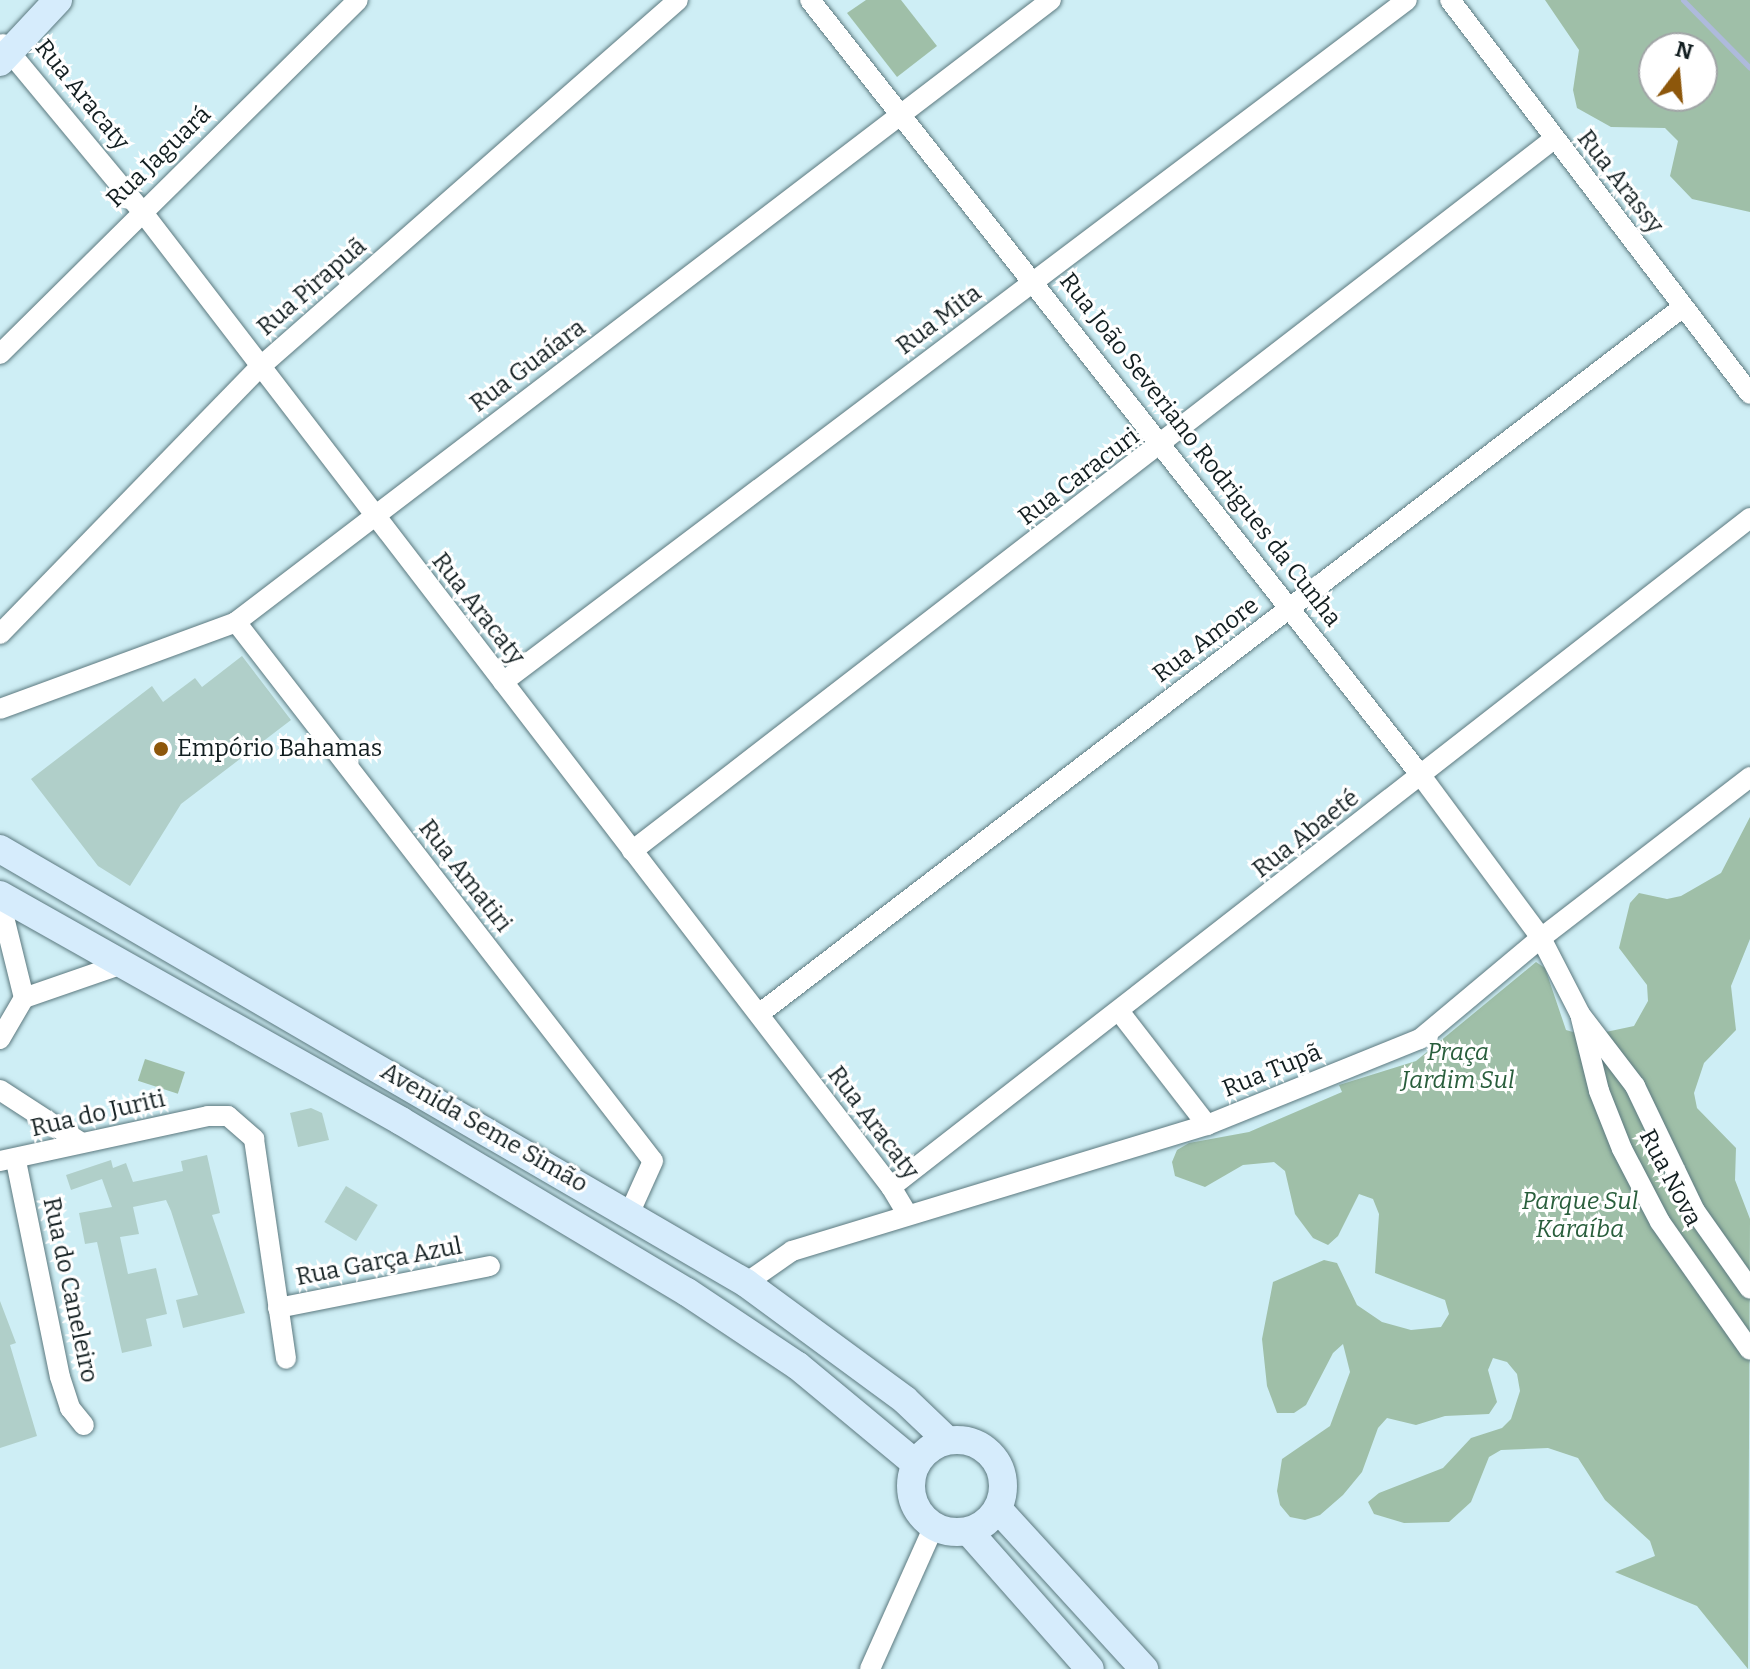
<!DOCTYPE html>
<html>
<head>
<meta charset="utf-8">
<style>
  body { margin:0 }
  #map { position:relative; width:1750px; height:1669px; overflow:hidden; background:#ceeef5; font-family:Bitter,serif }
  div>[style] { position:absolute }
  .green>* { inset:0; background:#9fbfa8; transform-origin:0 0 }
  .stream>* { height:5px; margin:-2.5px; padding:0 2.5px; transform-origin:2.5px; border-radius:2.5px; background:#aebadc }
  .building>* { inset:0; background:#b0cfc9; transform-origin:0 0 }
  .roads { filter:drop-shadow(0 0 2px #5c797f) drop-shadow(0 0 2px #5c797f) }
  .street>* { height:20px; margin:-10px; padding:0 10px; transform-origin:10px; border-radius:10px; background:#fff }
  .secondary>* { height:28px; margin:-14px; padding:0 14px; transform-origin:14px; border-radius:14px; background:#d6ecfc }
  .secondary>.ring { margin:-14px; padding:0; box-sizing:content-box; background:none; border:28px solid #d6ecfc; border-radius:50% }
  .dots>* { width:22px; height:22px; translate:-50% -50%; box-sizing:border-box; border:4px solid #fff; border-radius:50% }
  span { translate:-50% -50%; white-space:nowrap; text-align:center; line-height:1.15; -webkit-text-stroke:6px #fff; paint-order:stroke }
  .street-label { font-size:24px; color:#121e20 }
  .poi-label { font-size:24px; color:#121e20 }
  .left { translate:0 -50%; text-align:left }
  .park-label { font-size:24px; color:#295e3c; font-style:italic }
  .north { position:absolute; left:1638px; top:32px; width:80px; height:80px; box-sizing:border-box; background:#fff; border:2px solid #a0a5a6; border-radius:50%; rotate:16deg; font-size:22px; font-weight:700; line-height:32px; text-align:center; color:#121e20 }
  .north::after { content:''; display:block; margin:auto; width:28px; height:36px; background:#8d570b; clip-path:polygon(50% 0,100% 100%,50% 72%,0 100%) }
</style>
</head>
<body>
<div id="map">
  <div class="green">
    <i style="clip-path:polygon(866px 0,901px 0,937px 46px,897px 77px,847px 13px)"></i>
    <i style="clip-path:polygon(evenodd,1545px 0,1750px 0,1750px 212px,1692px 199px,1670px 176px,1678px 141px,1665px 128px,1611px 127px,1577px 108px,1573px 90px,1579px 50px,1545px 0,1654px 48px,1702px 48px,1702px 96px,1654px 96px,1654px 48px)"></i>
    <i style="clip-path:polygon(1750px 817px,1750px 939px,1731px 986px,1736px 1030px,1704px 1063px,1694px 1093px,1697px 1108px,1736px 1148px,1735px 1180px,1750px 1219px,1748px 1669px,1697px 1606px,1615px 1572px,1655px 1556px,1650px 1541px,1605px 1500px,1578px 1458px,1548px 1448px,1501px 1450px,1489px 1457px,1471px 1502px,1449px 1522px,1404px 1523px,1374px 1514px,1368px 1502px,1379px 1493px,1443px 1468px,1471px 1438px,1502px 1428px,1511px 1419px,1520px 1391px,1517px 1374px,1507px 1362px,1493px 1358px,1488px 1370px,1497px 1402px,1489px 1414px,1445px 1416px,1416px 1425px,1387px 1418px,1378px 1428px,1362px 1472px,1343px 1495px,1320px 1515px,1305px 1520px,1290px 1517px,1280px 1505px,1277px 1491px,1282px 1459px,1330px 1426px,1350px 1372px,1343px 1344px,1333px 1353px,1306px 1405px,1294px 1413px,1277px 1413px,1267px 1386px,1262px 1339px,1273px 1282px,1324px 1260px,1337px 1263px,1357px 1305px,1382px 1322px,1411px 1330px,1441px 1327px,1449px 1314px,1445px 1300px,1375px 1273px,1379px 1214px,1373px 1199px,1359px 1194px,1338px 1236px,1328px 1245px,1313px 1238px,1295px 1214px,1285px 1171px,1274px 1162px,1243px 1165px,1205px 1187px,1175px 1176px,1172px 1162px,1177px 1150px,1189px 1143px,1249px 1132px,1342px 1092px,1339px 1085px,1416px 1061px,1536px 962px,1545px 968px,1566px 1030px,1587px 1036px,1634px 1026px,1648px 1001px,1647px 985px,1619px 948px,1630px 903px,1639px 893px,1667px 899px,1681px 896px,1721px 873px)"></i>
    <i style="left:145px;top:1059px;width:42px;height:23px;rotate:18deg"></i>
  </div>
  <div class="stream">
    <i style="left:1683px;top:0;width:95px;rotate:45.4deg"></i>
  </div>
  <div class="building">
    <i style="clip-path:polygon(242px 656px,291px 720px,181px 804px,130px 886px,98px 866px,31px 779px,152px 686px,163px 702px,195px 678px,202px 687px)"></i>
    <i style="clip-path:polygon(311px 1108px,322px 1113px,329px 1140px,298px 1147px,290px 1113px)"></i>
    <i style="clip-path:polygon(207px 1155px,220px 1213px,212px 1215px,245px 1313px,183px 1328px,176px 1300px,198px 1295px,171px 1211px,166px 1200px,133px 1207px,139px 1234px,120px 1237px,128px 1274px,156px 1268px,167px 1314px,146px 1319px,152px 1346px,122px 1353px,97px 1242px,85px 1244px,79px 1213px,112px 1207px,102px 1179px,71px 1190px,66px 1175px,111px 1160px,113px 1168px,126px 1163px,133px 1182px,183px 1171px,181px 1161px)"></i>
    <i style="left:346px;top:1186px;width:37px;height:42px;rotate:31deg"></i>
    <i style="clip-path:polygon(0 1301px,16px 1343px,10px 1345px,37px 1436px,0 1448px)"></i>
  </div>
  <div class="roads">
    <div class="street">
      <i style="left:810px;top:0;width:989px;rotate:51.77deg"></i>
      <i style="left:1422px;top:777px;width:200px;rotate:53.5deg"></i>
      <i style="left:1541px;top:938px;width:85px;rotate:62.8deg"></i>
      <i style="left:1580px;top:1014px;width:91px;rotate:52.6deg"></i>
      <i style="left:1635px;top:1086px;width:139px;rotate:64.4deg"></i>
      <i style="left:1695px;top:1211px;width:95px;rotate:54.8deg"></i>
      <i style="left:1450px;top:0;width:495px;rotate:52.7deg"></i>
      <i style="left:3px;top:44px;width:216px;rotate:50.3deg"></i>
      <i style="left:141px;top:210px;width:1232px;rotate:52.49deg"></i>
      <i style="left:891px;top:1187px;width:31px;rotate:59deg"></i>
      <i style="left:0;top:354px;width:503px;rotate:-44.68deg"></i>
      <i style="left:236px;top:622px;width:681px;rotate:52.27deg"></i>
      <i style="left:653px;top:1161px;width:56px;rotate:114.3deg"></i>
      <i style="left:0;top:634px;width:373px;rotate:-45.8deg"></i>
      <i style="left:260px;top:367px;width:556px;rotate:-41.28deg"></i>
      <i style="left:503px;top:682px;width:1132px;rotate:-37.03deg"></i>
      <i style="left:0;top:709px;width:252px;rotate:-20.2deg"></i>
      <i style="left:236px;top:622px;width:1025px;rotate:-37.35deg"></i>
      <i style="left:632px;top:851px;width:1165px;rotate:-37.68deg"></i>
      <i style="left:0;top:901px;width:100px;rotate:76.1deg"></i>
      <i style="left:1119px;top:1011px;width:144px;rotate:52.3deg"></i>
      <i style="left:759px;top:1014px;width:1163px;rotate:-37.42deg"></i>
      <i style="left:1581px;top:1018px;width:75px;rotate:76.1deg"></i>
      <i style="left:1599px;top:1091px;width:62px;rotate:68.4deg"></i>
      <i style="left:1622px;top:1149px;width:82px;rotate:62.5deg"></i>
      <i style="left:1660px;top:1222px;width:156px;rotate:54.9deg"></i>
      <i style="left:0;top:1039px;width:48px;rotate:-59.7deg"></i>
      <i style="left:24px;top:998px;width:104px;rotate:-19.1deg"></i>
      <i style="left:0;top:1090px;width:95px;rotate:33deg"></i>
      <i style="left:0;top:1161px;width:213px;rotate:-12.2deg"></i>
      <i style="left:208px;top:1116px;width:20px"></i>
      <i style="left:228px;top:1116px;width:35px;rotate:41deg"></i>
      <i style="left:254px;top:1139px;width:222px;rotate:81.7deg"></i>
      <i style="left:16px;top:1161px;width:220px;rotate:78.5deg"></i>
      <i style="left:60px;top:1377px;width:33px;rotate:72deg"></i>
      <i style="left:70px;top:1408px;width:22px;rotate:51deg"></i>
      <i style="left:891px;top:1187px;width:1089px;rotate:-37.91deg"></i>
      <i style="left:746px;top:1283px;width:56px;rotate:-34.8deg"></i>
      <i style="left:792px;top:1251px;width:434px;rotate:-16.9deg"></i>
      <i style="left:1207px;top:1125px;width:230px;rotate:-22deg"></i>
      <i style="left:1420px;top:1039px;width:158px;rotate:-39.9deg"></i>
      <i style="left:1541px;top:938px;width:264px;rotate:-37.6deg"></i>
      <i style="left:278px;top:1308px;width:216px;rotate:-11.2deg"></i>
      <i style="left:870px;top:1669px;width:157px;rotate:-65.9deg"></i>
    </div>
    <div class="secondary">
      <i style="left:0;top:62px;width:85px;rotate:-46.9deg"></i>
      <i style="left:0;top:849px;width:863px;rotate:30.19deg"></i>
      <i style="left:746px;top:1283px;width:197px;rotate:36.3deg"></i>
      <i style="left:905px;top:1400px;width:57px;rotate:43.6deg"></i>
      <i style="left:0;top:895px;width:460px;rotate:29.4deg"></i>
      <i style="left:401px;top:1121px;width:333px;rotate:30.9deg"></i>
      <i style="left:687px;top:1292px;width:133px;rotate:33.7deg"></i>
      <i style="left:798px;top:1366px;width:152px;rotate:39.7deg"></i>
      <i class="ring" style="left:911px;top:1440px;width:64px;height:64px"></i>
      <i style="left:998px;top:1509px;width:217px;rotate:47.6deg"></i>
      <i style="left:970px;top:1533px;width:181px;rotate:48.6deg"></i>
    </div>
  </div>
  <div class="dots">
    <i style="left:161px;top:749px;background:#8d570b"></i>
  </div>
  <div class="street-label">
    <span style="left:82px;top:95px;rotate:51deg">Rua Aracaty</span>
    <span style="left:159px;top:157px;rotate:-44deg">Rua Jaguará</span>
    <span style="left:1620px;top:182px;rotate:52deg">Rua Arassy</span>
    <span style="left:312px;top:287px;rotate:-41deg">Rua Pirapuã</span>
    <span style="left:939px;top:320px;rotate:-37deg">Rua Mita</span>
    <span style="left:528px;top:366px;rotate:-37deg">Rua Guaíara</span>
    <span style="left:1200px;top:450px;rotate:52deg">Rua João Severiano Rodrigues da Cunha</span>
    <span style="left:1079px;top:477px;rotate:-37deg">Rua Caracuri</span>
    <span style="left:478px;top:609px;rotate:52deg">Rua Aracaty</span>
    <span style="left:1206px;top:640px;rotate:-37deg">Rua Amore</span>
    <span style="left:1306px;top:834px;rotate:-38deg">Rua Abaeté</span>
    <span style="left:465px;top:876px;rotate:52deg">Rua Amatiri</span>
    <span style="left:1272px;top:1071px;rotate:-22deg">Rua Tupã</span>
    <span style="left:98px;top:1114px;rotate:-13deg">Rua do Juriti</span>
    <span style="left:873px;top:1123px;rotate:53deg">Rua Aracaty</span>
    <span style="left:484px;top:1128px;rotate:30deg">Avenida Seme Simão</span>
    <span style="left:1670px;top:1178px;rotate:62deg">Rua Nova</span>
    <span style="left:379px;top:1262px;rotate:-11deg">Rua Garça Azul</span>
    <span style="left:70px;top:1290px;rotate:78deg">Rua do Caneleiro</span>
  </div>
  <div class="poi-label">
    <span class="left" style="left:177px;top:749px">Empório Bahamas</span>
  </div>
  <div class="park-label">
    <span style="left:1458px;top:1067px">Praça<br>Jardim Sul</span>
    <span style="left:1580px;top:1216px">Parque Sul<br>Karaíba</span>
  </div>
  <div class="north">N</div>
</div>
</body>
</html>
